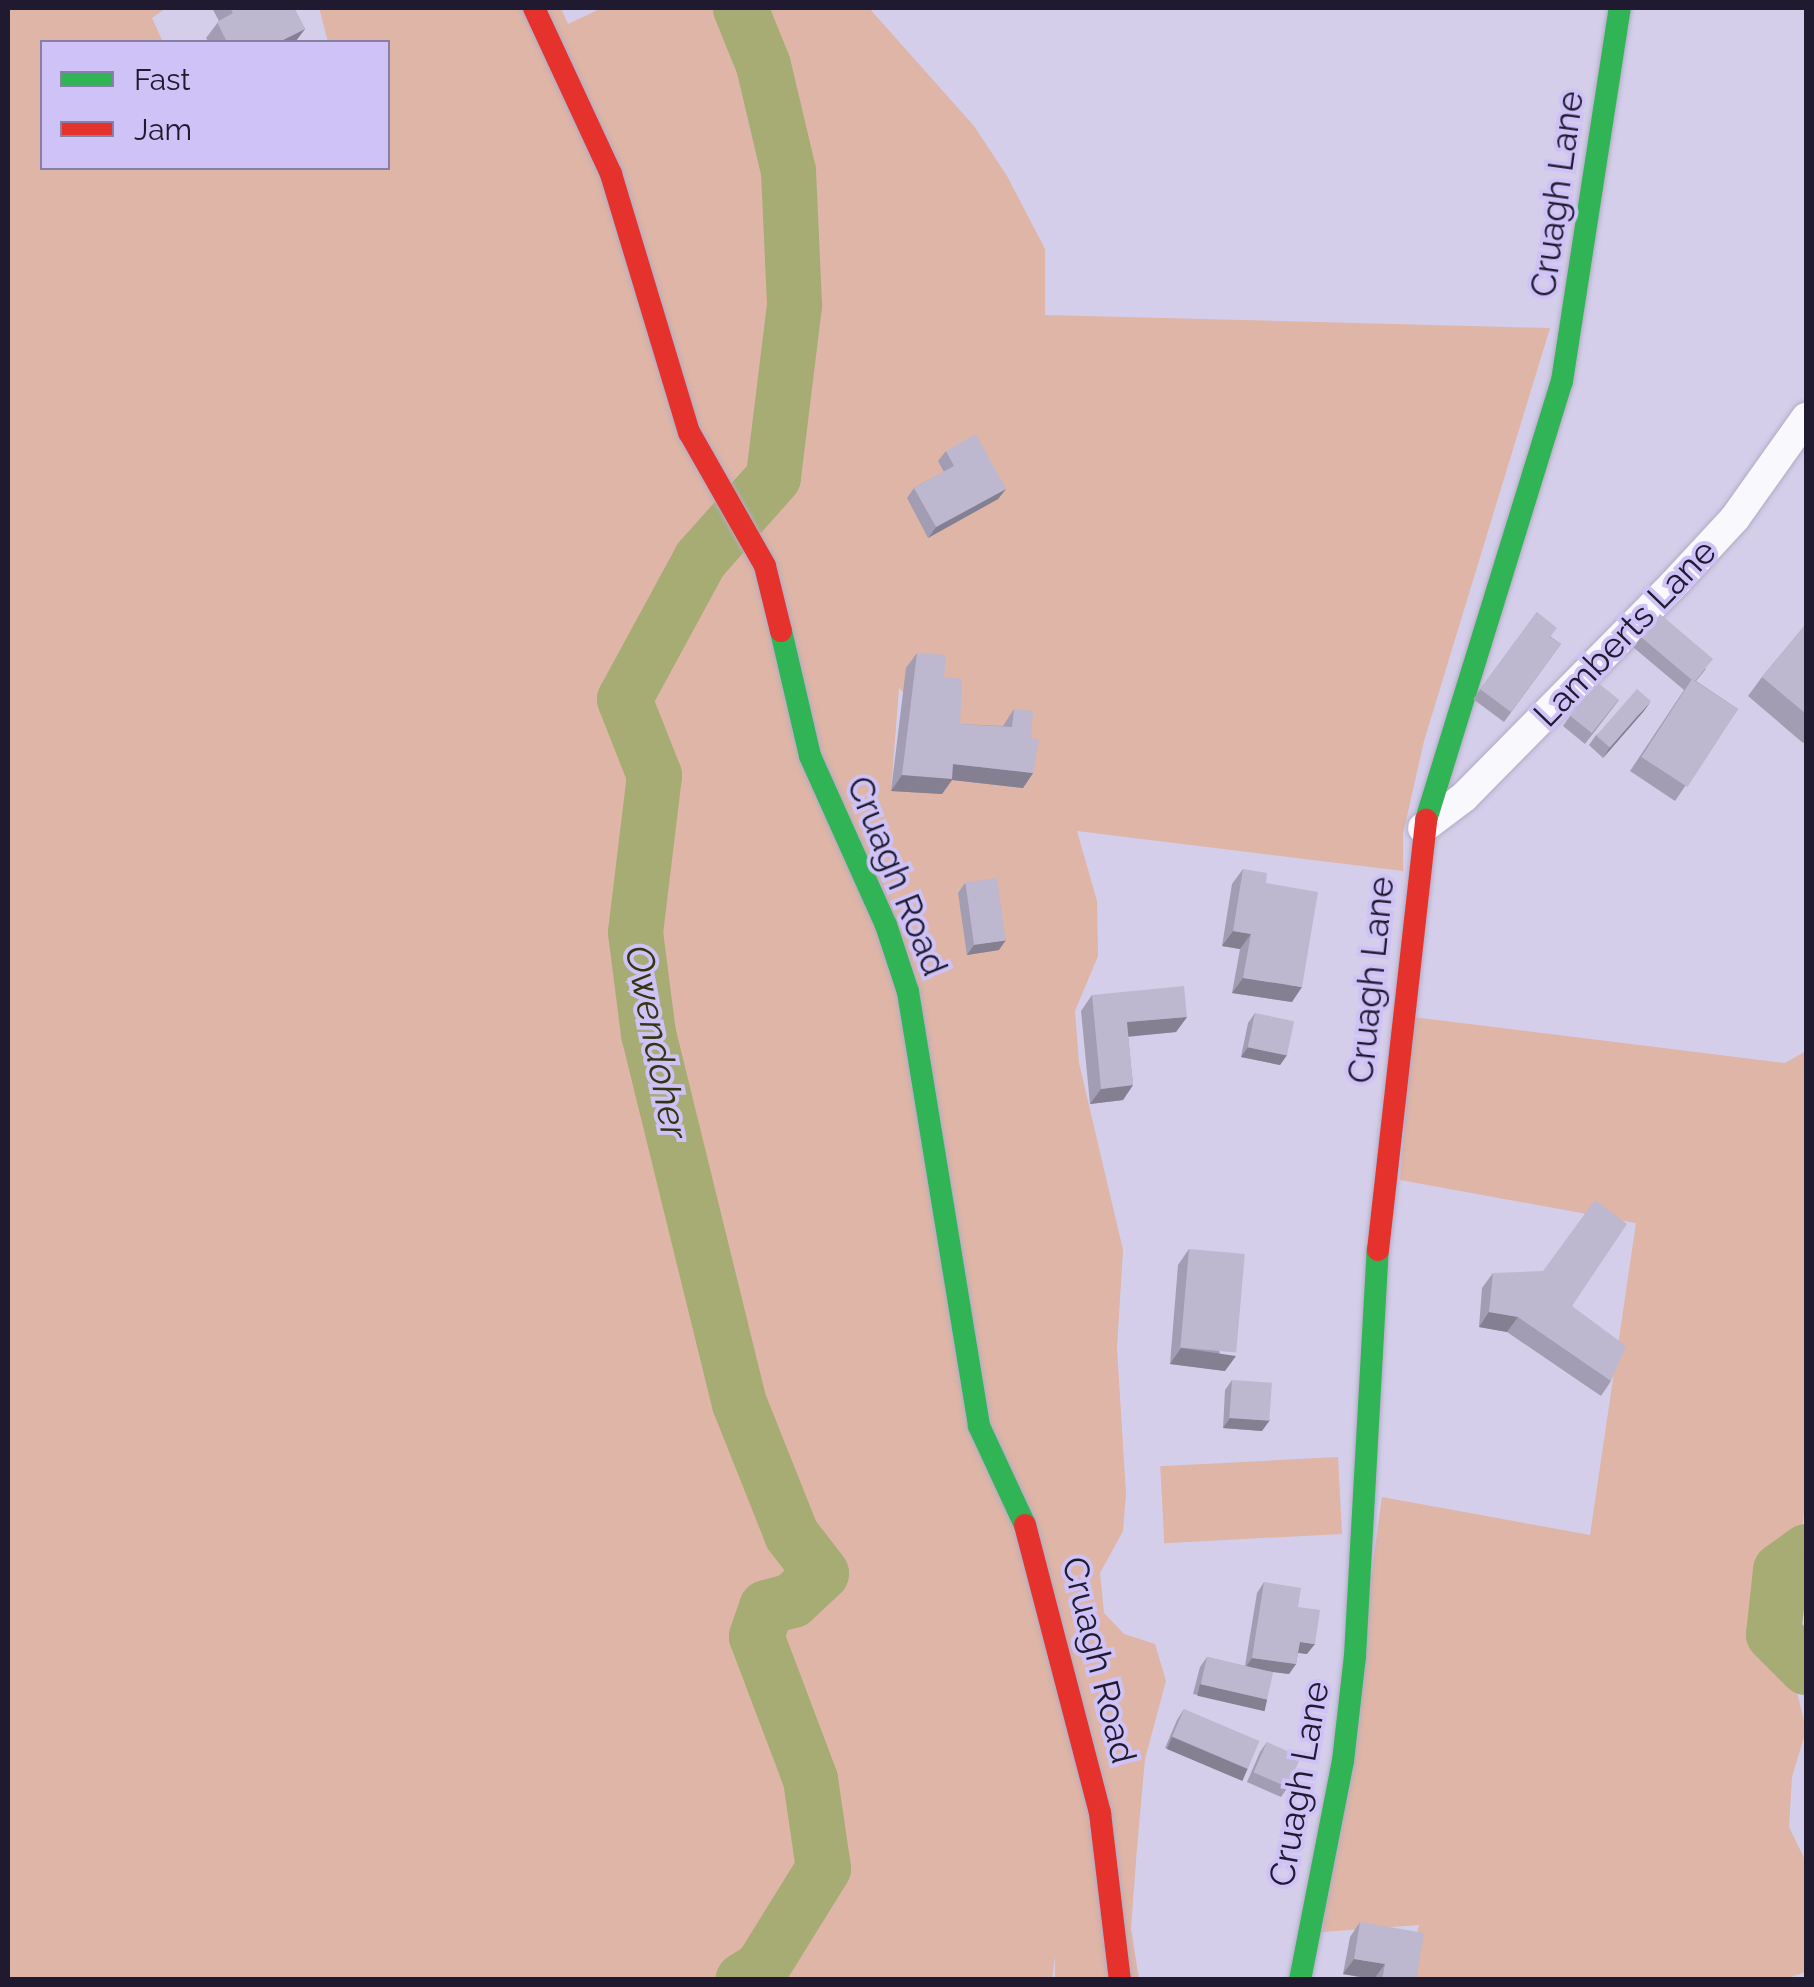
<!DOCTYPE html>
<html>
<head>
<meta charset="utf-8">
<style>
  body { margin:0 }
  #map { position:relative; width:1814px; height:1987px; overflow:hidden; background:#d4ceea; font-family:Raleway,sans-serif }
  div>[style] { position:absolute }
  .green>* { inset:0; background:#deb5a6; transform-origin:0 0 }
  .river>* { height:55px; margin:-27.5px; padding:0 27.5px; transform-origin:27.5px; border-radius:27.5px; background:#a6ac74 }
  .roads { filter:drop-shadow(0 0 2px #b1abc3) drop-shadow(0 0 2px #b1abc3) }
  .street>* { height:30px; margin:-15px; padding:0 15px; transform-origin:15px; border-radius:15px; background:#f9f8fc }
  .fast>* { height:22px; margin:-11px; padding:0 11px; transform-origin:11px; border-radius:11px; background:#30b455 }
  .jam>* { height:22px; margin:-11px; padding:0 11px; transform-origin:11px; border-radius:11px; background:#e5322d }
  .wall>* { inset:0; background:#a39db3 }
  .shaded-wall>* { inset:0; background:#848092; transform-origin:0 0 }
  .building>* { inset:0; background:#bdb7d0; transform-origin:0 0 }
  span { translate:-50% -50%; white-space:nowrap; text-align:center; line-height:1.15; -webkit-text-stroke:8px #cec2f6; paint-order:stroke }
  .street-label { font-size:35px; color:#201a31 }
  .water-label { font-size:38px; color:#323710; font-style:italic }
  .frame { position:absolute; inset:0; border:10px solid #201a31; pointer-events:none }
  .legend { position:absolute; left:40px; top:40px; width:350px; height:130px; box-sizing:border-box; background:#cec2f6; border:2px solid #887fa7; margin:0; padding:12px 18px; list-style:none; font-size:30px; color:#201a31 }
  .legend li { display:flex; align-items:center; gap:20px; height:50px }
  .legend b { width:50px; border:2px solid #887fa7 }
</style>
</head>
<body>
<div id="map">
  <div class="green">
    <i style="clip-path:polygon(evenodd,8px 8px,166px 8px,152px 18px,163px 42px,42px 42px,42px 168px,388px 168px,388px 42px,328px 42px,319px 8px,561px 8px,568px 24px,602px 8px,869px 8px,974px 126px,1007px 176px,1045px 249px,1045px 315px,1550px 328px,1424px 741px,1403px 834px,1403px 871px,1077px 831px,1097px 901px,1098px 956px,1075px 1011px,1079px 1063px,1123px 1250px,1117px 1348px,1126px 1494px,1123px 1531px,1100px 1573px,1104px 1613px,1124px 1634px,1155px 1644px,1166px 1681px,1145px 1759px,1137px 1848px,1131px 1928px,1139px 1979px,1055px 1979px,1055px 1956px,1052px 1980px,8px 1980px,8px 8px,899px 688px,949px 739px,1001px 742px,943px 779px,891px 791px,899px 688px)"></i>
    <i style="clip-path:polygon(1413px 1017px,1785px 1063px,1806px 1051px,1806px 1493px,1789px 1658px,1806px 1730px,1792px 1777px,1789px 1827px,1806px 1862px,1806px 1972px,1782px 1980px,1408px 1979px,1419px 1925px,1322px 1932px,1382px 1497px,1590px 1535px,1636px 1223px,1400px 1180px)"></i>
    <i style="left:1338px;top:1457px;width:77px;height:178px;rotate:87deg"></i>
  </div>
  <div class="river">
    <i style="left:740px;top:8px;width:61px;rotate:68deg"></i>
    <i style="left:763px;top:65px;width:109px;rotate:76.7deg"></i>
    <i style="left:788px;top:171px;width:134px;rotate:87.4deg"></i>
    <i style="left:794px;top:305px;width:173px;rotate:97deg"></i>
    <i style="left:773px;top:477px;width:110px;rotate:131.7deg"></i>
    <i style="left:700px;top:559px;width:159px;rotate:118.5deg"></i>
    <i style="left:624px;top:699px;width:82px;rotate:68.5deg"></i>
    <i style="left:654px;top:775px;width:158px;rotate:96.9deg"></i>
    <i style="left:635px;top:932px;width:102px;rotate:82.7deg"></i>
    <i style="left:648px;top:1033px;width:381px;rotate:76.2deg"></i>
    <i style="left:739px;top:1403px;width:141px;rotate:68.3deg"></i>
    <i style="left:791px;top:1534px;width:49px;rotate:52.4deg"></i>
    <i style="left:821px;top:1573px;width:40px;rotate:137deg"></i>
    <i style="left:792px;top:1600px;width:27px;rotate:165deg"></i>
    <i style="left:766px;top:1607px;width:31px;rotate:109deg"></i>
    <i style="left:756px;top:1636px;width:153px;rotate:69.3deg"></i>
    <i style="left:810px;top:1779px;width:90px;rotate:81.7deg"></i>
    <i style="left:823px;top:1868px;width:118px;rotate:121.8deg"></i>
    <i style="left:761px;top:1968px;width:22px;rotate:148deg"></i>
    <i style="left:1806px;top:1551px;width:32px;rotate:144deg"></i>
    <i style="left:1780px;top:1570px;width:64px;rotate:96.2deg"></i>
    <i style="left:1773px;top:1634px;width:47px;rotate:45deg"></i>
  </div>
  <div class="roads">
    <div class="street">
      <i style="left:1423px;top:828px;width:51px;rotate:-37.1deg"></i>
      <i style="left:1464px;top:797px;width:298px;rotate:-45.4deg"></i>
      <i style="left:1673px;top:585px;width:91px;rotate:-47.2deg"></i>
      <i style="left:1735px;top:518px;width:123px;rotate:-54.6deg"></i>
    </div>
    <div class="fast">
      <i style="left:781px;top:631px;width:128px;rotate:76.9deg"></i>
      <i style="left:810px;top:756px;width:185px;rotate:65.8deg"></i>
      <i style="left:886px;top:925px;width:71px;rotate:71.8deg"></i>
      <i style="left:908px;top:992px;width:440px;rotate:80.7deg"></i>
      <i style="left:979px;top:1426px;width:109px;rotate:65.1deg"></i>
      <i style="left:1426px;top:820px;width:460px;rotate:-72.8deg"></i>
      <i style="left:1562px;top:381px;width:377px;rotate:-81.2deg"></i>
      <i style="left:1300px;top:1980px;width:223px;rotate:-78.9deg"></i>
      <i style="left:1343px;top:1761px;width:106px;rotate:-83.5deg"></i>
      <i style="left:1355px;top:1656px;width:407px;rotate:-86.8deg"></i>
    </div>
    <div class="jam">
      <i style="left:534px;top:8px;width:183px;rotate:65.1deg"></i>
      <i style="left:611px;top:174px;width:270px;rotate:73.2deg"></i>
      <i style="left:689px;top:432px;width:154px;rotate:60.4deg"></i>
      <i style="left:765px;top:566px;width:67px;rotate:76.2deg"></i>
      <i style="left:1378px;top:1250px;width:433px;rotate:-83.6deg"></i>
      <i style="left:1025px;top:1525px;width:298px;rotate:75.4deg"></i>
      <i style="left:1100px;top:1813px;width:168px;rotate:83.2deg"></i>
    </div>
  </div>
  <div class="wall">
    <i style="clip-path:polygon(212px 8px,294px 8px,305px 29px,295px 42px,209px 42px,206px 38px,219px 21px)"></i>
    <i style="clip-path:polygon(946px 451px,1006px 489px,998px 499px,928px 538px,907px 498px,914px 488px,944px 472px,938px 461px)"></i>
    <i style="clip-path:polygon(1537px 612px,1551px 637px,1561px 644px,1504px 722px,1473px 699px)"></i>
    <i style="clip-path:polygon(1806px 624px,1806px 739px,1803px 743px,1748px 696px,1762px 677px)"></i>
    <i style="clip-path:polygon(1641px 637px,1706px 669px,1696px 681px,1738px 709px,1675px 801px,1630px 771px,1684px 690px,1633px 647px)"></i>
    <i style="clip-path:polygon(917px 653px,944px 677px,960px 724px,1003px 726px,1014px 709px,1031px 738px,1033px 773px,1023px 788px,952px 780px,942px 794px,891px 791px,906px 668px)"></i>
    <i style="clip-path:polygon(1619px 700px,1585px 744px,1563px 726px,1570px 716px)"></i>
    <i style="clip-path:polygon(1644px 711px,1603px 758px,1589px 745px,1596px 735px)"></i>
    <i style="clip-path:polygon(1243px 869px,1266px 883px,1292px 1002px,1232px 993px,1240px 949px,1222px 946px,1232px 884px)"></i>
    <i style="clip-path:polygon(965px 883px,999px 950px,967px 955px,958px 893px)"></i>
    <i style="clip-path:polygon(1092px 995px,1187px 1017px,1176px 1032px,1128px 1036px,1133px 1085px,1123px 1100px,1090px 1104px,1081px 1011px)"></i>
    <i style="clip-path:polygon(1255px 1013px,1287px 1055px,1280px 1065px,1241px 1057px,1248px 1023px)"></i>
    <i style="clip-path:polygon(1189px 1249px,1225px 1371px,1170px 1364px,1178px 1265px)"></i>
    <i style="clip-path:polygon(1493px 1273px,1572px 1306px,1611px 1381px,1601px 1396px,1507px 1332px,1479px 1327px,1482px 1288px)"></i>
    <i style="clip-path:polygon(1232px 1380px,1262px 1431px,1223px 1428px,1225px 1390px)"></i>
    <i style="clip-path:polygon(1264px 1582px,1298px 1607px,1307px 1654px,1298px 1653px,1296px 1664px,1289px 1674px,1271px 1672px,1260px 1709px,1193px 1694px,1200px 1667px,1207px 1657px,1245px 1666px,1257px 1593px)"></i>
    <i style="clip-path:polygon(1184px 1709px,1248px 1769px,1240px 1779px,1165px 1748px,1177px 1720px)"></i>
    <i style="clip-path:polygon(1267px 1742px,1288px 1787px,1281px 1797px,1247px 1782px,1260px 1752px)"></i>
    <i style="clip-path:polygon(1360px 1922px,1416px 1980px,1374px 1980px,1343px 1974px,1350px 1937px)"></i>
  </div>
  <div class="shaded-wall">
    <i style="clip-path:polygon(305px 29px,295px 42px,279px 42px)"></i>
    <i style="clip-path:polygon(1006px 489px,998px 499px,928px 538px,936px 527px)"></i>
    <i style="clip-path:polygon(1651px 701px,1644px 711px,1603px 758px,1610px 747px)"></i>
    <i style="clip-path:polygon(953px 764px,1033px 773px,1023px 788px,952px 780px,942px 794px,891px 791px,902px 775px)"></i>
    <i style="clip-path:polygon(1233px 931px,1251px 934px,1240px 949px,1222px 946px)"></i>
    <i style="clip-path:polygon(1006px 940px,999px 950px,967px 955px,974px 945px)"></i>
    <i style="clip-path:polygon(1243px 978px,1302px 987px,1292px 1002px,1232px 993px)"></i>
    <i style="clip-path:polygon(1187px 1017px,1176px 1032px,1116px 1038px,1127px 1022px)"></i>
    <i style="clip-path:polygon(1248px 1047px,1287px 1055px,1280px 1065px,1241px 1057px)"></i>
    <i style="clip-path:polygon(1133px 1085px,1123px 1100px,1090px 1104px,1101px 1089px)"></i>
    <i style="clip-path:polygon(1489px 1312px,1518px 1317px,1507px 1332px,1479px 1327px)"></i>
    <i style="clip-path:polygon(1181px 1348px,1236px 1356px,1225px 1371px,1170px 1364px)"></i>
    <i style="clip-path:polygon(1230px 1418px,1270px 1420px,1262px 1431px,1223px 1428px)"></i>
    <i style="clip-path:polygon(1300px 1642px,1315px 1644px,1307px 1654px,1292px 1652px)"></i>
    <i style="clip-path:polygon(1252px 1658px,1296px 1664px,1289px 1674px,1245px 1668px)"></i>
    <i style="left:1200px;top:1684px;width:69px;height:12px;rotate:13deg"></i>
    <i style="left:1172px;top:1737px;width:82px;height:13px;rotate:23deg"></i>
    <i style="clip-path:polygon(1354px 1959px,1385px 1964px,1374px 1979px,1343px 1974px)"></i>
  </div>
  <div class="building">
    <i style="clip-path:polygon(230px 8px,294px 8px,305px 29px,279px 42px,227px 42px,217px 22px,233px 13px)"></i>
    <i style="clip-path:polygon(976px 434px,1006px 489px,936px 527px,914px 488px,954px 466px,946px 451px)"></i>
    <i style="clip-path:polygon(1537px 612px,1557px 628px,1550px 637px,1561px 644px,1511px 712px,1480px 689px)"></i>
    <i style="clip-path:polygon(1660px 614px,1713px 659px,1695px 681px,1692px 679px,1692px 680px,1641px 637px)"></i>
    <i style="clip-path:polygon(1806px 624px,1806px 714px,1762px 677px)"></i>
    <i style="clip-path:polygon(917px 653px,946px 655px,944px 677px,962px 679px,960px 724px,1012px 727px,1014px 709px,1033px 711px,1031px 738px,1039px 740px,1033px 773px,953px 764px,952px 779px,902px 775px)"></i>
    <i style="left:1692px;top:679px;width:55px;height:93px;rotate:33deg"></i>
    <i style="left:1597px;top:682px;width:28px;height:43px;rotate:39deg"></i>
    <i style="left:1637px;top:689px;width:18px;height:62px;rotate:41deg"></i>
    <i style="clip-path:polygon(1243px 869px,1267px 873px,1266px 883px,1318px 892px,1302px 987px,1243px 978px,1251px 934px,1233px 931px)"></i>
    <i style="left:997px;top:878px;width:63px;height:32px;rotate:82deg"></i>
    <i style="clip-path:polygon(1184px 986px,1187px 1017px,1127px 1022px,1133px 1085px,1101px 1089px,1092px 995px)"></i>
    <i style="left:1255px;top:1013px;width:40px;height:35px;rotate:12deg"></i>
    <i style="clip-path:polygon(1595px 1200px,1627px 1224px,1572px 1306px,1626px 1346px,1611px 1381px,1518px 1317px,1489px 1312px,1493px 1273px,1543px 1271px)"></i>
    <i style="left:1189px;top:1249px;width:56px;height:99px;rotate:5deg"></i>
    <i style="left:1232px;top:1380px;width:40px;height:38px;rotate:4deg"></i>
    <i style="clip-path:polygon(1264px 1582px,1301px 1588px,1298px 1607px,1320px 1610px,1315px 1644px,1300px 1642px,1296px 1664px,1252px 1658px)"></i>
    <i style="left:1207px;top:1657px;width:68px;height:28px;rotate:13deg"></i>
    <i style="left:1184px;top:1709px;width:82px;height:30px;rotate:23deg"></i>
    <i style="left:1267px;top:1742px;width:37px;height:33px;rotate:24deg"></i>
    <i style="clip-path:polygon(1360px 1922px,1424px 1933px,1416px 1980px,1382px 1980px,1385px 1964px,1354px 1959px)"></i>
  </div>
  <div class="street-label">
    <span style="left:1557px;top:194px;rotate:-82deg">Cruagh Lane</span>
    <span style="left:1625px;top:633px;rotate:-46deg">Lamberts Lane</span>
    <span style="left:897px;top:876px;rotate:68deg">Cruagh Road</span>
    <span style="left:1371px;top:980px;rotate:-84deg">Cruagh Lane</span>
    <span style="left:1099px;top:1660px;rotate:76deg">Cruagh Road</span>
    <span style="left:1299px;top:1784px;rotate:-80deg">Cruagh Lane</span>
  </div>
  <div class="water-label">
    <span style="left:657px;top:1042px;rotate:79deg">Owendoher</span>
  </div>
  <div class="frame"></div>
  <ul class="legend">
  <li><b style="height:12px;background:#30b455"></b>Fast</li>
  <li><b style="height:12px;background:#e5322d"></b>Jam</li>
  </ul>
</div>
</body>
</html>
